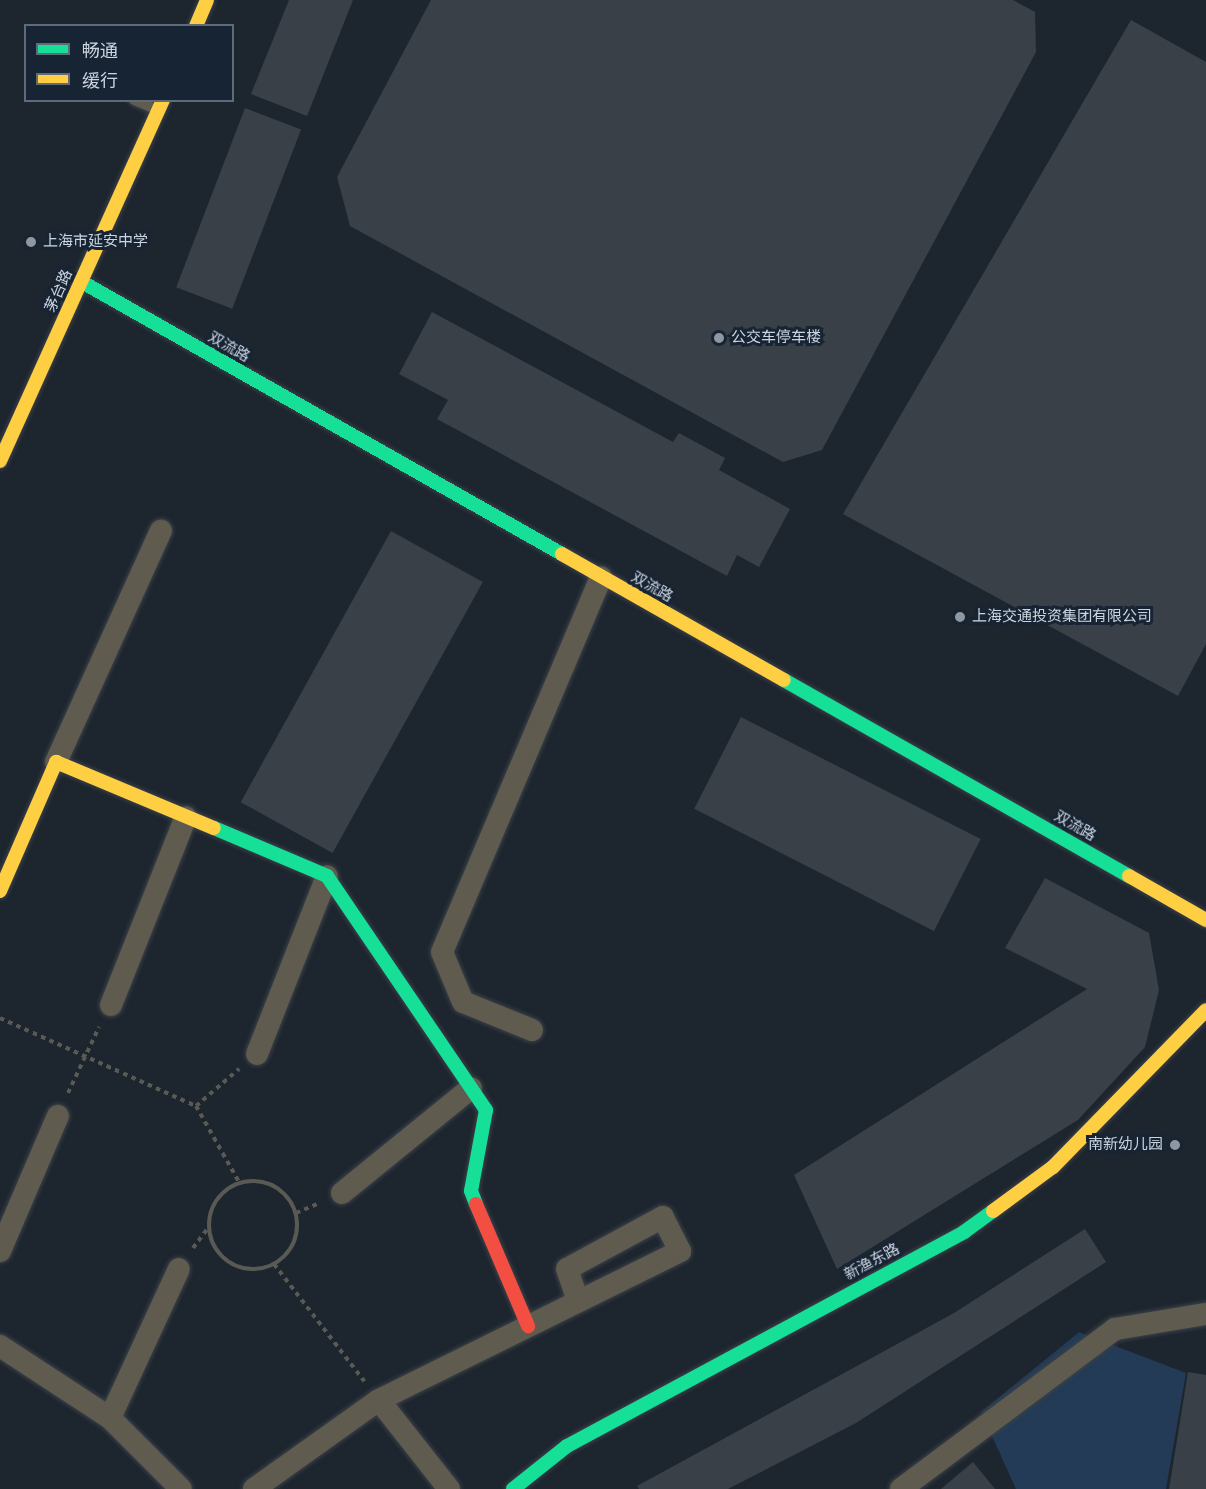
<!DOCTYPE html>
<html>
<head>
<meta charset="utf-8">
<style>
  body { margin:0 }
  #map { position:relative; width:1206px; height:1489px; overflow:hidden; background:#1d252e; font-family:"Times New Roman","Noto Sans SC",serif }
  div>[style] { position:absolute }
  .green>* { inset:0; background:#233b56 }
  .building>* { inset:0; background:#3a4048; transform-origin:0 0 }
  .path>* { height:4px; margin-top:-2px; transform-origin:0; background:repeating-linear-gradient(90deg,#5a5a55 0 4.5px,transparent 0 9px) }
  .path>.ring { margin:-2px; padding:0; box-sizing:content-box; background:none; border:4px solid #5a5a55; border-radius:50% }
  .roads { filter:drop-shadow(0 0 2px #3b4149) drop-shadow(0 0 2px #3b4149) }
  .lane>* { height:10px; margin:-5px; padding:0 5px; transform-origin:5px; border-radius:5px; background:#5f5b4f }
  .street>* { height:22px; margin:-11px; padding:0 11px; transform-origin:11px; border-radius:11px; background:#5f5b4f }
  .fast>* { height:14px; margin:-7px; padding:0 7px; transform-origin:7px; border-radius:7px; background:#16e098 }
  .slow>* { height:14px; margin:-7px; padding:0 7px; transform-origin:7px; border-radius:7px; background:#ffcf43 }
  .jam>* { height:14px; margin:-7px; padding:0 7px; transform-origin:7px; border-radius:7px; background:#f24e42 }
  .dots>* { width:16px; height:16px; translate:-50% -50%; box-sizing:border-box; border:3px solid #172434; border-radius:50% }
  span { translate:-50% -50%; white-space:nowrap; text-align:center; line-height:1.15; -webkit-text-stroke:6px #172434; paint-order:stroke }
  .poi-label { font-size:15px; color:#ccd5df }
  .left { translate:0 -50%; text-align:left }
  .right { translate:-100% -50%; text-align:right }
  .street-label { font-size:15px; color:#ccd5df }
  .legend { position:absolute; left:24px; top:24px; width:210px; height:78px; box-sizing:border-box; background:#172434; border:2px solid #5f6b78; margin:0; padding:8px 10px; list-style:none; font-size:18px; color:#ccd5df }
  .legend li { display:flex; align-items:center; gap:12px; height:30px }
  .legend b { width:30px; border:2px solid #5f6b78 }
</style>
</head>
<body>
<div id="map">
  <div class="green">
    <i style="clip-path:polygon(1079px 1332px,1186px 1373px,1166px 1489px,1016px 1489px,981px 1412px)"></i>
  </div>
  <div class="building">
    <i style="clip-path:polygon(289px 0,353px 0,307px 116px,251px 94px)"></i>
    <i style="clip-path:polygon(431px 0,1013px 0,1035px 12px,1036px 52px,822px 450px,783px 462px,350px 226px,337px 177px)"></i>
    <i style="clip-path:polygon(1131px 20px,1206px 62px,1206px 644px,1178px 696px,843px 514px)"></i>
    <i style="left:245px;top:108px;width:60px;height:192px;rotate:21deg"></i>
    <i style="clip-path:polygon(432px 312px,673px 442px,679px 433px,725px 458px,719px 470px,790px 509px,759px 567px,737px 555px,727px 576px,437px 419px,448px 400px,399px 374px)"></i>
    <i style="left:391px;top:531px;width:105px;height:310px;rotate:29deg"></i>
    <i style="left:741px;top:717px;width:269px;height:103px;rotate:27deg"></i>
    <i style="clip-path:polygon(1045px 878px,1149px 933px,1159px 990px,1145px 1047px,1078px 1120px,837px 1269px,794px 1175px,1087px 989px,1005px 948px)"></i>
    <i style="clip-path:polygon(1085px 1229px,1106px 1262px,856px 1423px,728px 1489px,639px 1489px,637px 1486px,954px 1313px)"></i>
    <i style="clip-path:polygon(1188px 1372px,1206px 1375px,1206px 1489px,1169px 1489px)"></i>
    <i style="clip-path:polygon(973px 1462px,995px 1489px,941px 1489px)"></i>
  </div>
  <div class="path">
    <i style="left:0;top:1018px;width:215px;rotate:24.2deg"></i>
    <i style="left:196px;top:1106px;width:87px;rotate:60.5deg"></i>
    <i style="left:68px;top:1093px;width:73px;rotate:-64.8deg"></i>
    <i style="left:196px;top:1106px;width:57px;rotate:-40.7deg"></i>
    <i class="ring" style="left:209px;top:1181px;width:84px;height:84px"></i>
    <i style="left:296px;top:1213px;width:26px;rotate:-23deg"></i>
    <i style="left:193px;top:1248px;width:25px;rotate:-53deg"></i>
    <i style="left:274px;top:1264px;width:148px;rotate:52.4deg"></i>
  </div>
  <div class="roads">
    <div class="lane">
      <i style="left:134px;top:100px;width:23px;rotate:23deg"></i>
    </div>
    <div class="street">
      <i style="left:56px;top:762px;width:254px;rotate:-65.6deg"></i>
      <i style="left:111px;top:1005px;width:202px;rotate:-68.3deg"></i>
      <i style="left:532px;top:1030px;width:74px;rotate:-157.9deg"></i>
      <i style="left:463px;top:1002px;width:54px;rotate:-112.8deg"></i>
      <i style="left:442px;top:952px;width:407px;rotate:-67deg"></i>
      <i style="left:257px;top:1054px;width:191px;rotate:-68.5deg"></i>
      <i style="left:342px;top:1193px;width:166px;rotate:-39.1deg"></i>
      <i style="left:0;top:1251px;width:147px;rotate:-66.8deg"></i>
      <i style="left:0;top:1346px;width:131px;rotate:33.2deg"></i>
      <i style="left:110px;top:1418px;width:100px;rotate:45deg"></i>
      <i style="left:110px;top:1418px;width:164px;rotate:-65.2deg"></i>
      <i style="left:254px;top:1489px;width:153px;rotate:-35.5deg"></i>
      <i style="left:449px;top:1489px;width:113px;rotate:-128.2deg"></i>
      <i style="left:379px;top:1400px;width:336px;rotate:-26.3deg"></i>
      <i style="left:680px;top:1251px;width:38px;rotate:-117deg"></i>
      <i style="left:663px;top:1217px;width:109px;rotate:151.6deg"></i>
      <i style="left:567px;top:1269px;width:34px;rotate:71deg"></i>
      <i style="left:901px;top:1489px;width:267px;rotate:-36.8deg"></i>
      <i style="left:1115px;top:1329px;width:92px;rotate:-9.4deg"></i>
    </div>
    <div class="fast">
      <i style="left:82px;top:282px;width:552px;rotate:29.54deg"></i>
      <i style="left:784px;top:680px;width:397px;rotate:29.6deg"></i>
      <i style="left:214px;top:828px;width:123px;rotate:23deg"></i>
      <i style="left:327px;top:876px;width:283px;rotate:55.8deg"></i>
      <i style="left:486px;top:1110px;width:82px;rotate:100.5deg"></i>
      <i style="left:471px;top:1191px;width:14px;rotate:69deg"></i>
      <i style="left:513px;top:1489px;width:69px;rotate:-38.5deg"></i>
      <i style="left:567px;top:1446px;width:451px;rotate:-28.3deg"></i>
      <i style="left:964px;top:1232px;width:36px;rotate:-36deg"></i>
    </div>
    <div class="slow">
      <i style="left:196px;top:26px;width:28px;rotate:-67deg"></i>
      <i style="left:0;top:461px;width:396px;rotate:-65.7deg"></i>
      <i style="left:562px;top:554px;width:255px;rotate:29.6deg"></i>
      <i style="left:1129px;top:876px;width:89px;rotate:29.7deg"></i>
      <i style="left:0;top:891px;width:141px;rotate:-66.5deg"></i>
      <i style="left:56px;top:762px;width:171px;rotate:22.7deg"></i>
      <i style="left:993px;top:1211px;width:74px;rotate:-36.3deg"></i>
      <i style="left:1053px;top:1167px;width:219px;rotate:-45.7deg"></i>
    </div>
    <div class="jam">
      <i style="left:476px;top:1204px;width:133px;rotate:66.9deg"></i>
    </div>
  </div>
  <div class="dots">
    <i style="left:31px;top:242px;background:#8f97a1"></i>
    <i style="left:719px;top:338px;background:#8f97a1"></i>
    <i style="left:960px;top:617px;background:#8f97a1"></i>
    <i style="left:1175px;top:1145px;background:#8f97a1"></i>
  </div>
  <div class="poi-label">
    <span class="left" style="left:43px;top:242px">上海市延安中学</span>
    <span class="left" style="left:731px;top:338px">公交车停车楼</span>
    <span class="left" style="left:972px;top:617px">上海交通投资集团有限公司</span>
    <span class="right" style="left:1163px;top:1145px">南新幼儿园</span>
  </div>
  <div class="street-label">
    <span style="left:59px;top:291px;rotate:-66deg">茅台路</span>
    <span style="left:229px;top:347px;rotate:30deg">双流路</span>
    <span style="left:652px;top:587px;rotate:30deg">双流路</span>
    <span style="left:1075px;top:826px;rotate:30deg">双流路</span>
    <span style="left:872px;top:1262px;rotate:-28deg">新渔东路</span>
  </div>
  <ul class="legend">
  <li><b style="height:8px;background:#16e098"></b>畅通</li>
  <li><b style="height:8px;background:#ffcf43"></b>缓行</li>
  </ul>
</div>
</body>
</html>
